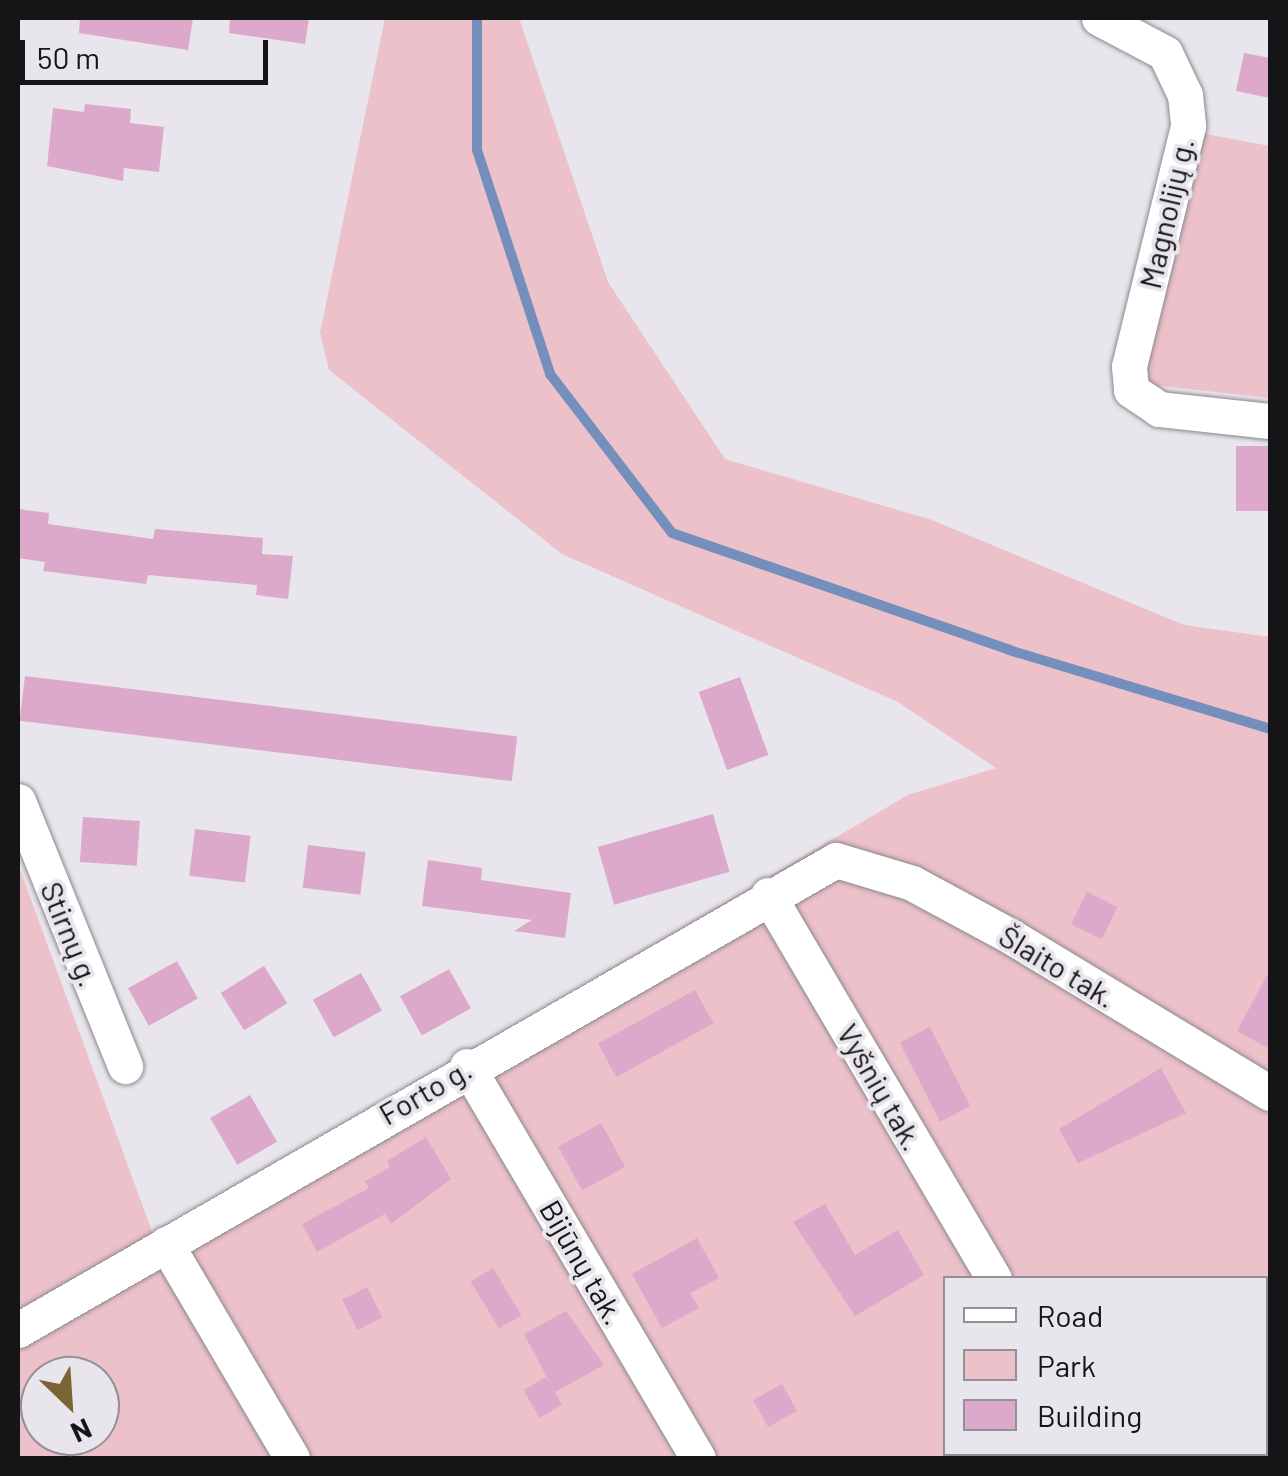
<!DOCTYPE html>
<html>
<head>
<meta charset="utf-8">
<style>
  body { margin:0 }
  #map { position:relative; width:1288px; height:1476px; overflow:hidden; background:#e9e5ec; font-family:Barlow,sans-serif }
  div>[style] { position:absolute }
  .green>* { inset:0; background:#ecc1c9 }
  .stream>* { height:10px; margin:-5px; padding:0 5px; transform-origin:5px; border-radius:5px; background:#758fbc }
  .building>* { inset:0; background:#dca9ca; transform-origin:0 0 }
  .roads { filter:drop-shadow(0 0 2px #8c888e) drop-shadow(0 0 2px #8c888e) }
  .minor>* { height:35px; margin:-17.5px; padding:0 17.5px; transform-origin:17.5px; border-radius:17.5px; background:#fff }
  span { translate:-50% -50%; white-space:nowrap; text-align:center; line-height:1.15; -webkit-text-stroke:8px #e9e5ec; paint-order:stroke }
  .street-label { font-size:30px; color:#151416 }
  .frame { position:absolute; inset:0; border:20px solid #151416; pointer-events:none }
  .legend { position:absolute; left:943px; top:1276px; width:325px; height:180px; box-sizing:border-box; background:#e9e5ec; border:2px solid #949196; margin:0; padding:12px 18px; list-style:none; font-size:30px; color:#151416 }
  .legend li { display:flex; align-items:center; gap:20px; height:50px }
  .legend b { width:50px; border:2px solid #949196 }
  .north { position:absolute; left:20px; top:1356px; width:100px; height:100px; box-sizing:border-box; background:#e9e5ec; border:2px solid #949196; border-radius:50%; rotate:155deg; font-size:28px; font-weight:700; line-height:40px; text-align:center; color:#151416 }
  .north::after { content:''; display:block; margin:auto; width:35px; height:45px; background:#7c6535; clip-path:polygon(50% 0,100% 100%,50% 72%,0 100%) }
  .scale { position:absolute; left:20px; top:40px; width:248px; height:45px; box-sizing:border-box; border:5px solid #151416; border-top:0; padding-left:12px; font-size:30px; line-height:35px; white-space:nowrap; color:#151416; -webkit-text-stroke:8px #e9e5ec; paint-order:stroke }
</style>
</head>
<body>
<div id="map">
  <div class="green">
    <i style="clip-path:polygon(evenodd,385px 18px,519px 18px,608px 282px,725px 459px,932px 520px,1184px 625px,1270px 637px,1270px 1458px,18px 1458px,18px 864px,154px 1237px,908px 795px,996px 768px,898px 702px,562px 554px,329px 370px,320px 333px,385px 18px,946px 1278px,1266px 1278px,1266px 1454px,946px 1454px,946px 1278px,385px 18px,40px 1376px,100px 1376px,100px 1436px,40px 1436px,40px 1376px)"></i>
    <i style="clip-path:polygon(1195px 132px,1270px 146px,1270px 398px,1143px 384px)"></i>
  </div>
  <div class="stream">
    <i style="left:477px;top:18px;width:132px;rotate:90deg"></i>
    <i style="left:477px;top:150px;width:236px;rotate:71.9deg"></i>
    <i style="left:550px;top:374px;width:200px;rotate:52.5deg"></i>
    <i style="left:672px;top:533px;width:357px;rotate:19.1deg"></i>
    <i style="left:1009px;top:650px;width:273px;rotate:16.8deg"></i>
  </div>
  <div class="building">
    <i style="clip-path:polygon(80px 18px,193px 18px,188px 50px,79px 33px)"></i>
    <i style="clip-path:polygon(230px 18px,309px 18px,305px 44px,229px 33px)"></i>
    <i style="clip-path:polygon(1244px 53px,1270px 58px,1270px 98px,1236px 91px)"></i>
    <i style="clip-path:polygon(85px 104px,131px 109px,130px 123px,164px 127px,159px 172px,124px 168px,123px 181px,47px 166px,53px 108px,84px 112px)"></i>
    <i style="left:1236px;top:446px;width:34px;height:65px"></i>
    <i style="clip-path:polygon(18px 509px,49px 513px,48px 524px,153px 539px,155px 529px,263px 538px,262px 554px,293px 556px,288px 599px,256px 595px,257px 585px,148px 575px,146px 584px,43px 571px,45px 562px,18px 558px)"></i>
    <i style="left:25px;top:676px;width:496px;height:45px;rotate:7deg"></i>
    <i style="left:740px;top:677px;width:83px;height:44px;rotate:70deg"></i>
    <i style="left:713px;top:814px;width:60px;height:120px;rotate:74deg"></i>
    <i style="left:83px;top:817px;width:57px;height:45px;rotate:4deg"></i>
    <i style="left:195px;top:829px;width:56px;height:47px;rotate:7deg"></i>
    <i style="left:308px;top:845px;width:58px;height:43px;rotate:7deg"></i>
    <i style="clip-path:polygon(428px 860px,482px 868px,481px 880px,571px 893px,565px 938px,514px 931px,532px 920px,422px 906px)"></i>
    <i style="left:1087px;top:892px;width:34px;height:36px;rotate:26deg"></i>
    <i style="left:177px;top:961px;width:43px;height:56px;rotate:61deg"></i>
    <i style="left:264px;top:966px;width:44px;height:51px;rotate:58deg"></i>
    <i style="left:449px;top:969px;width:45px;height:56px;rotate:61deg"></i>
    <i style="clip-path:polygon(1270px 970px,1270px 1049px,1237px 1031px)"></i>
    <i style="left:361px;top:973px;width:43px;height:55px;rotate:61deg"></i>
    <i style="left:695px;top:990px;width:38px;height:111px;rotate:61deg"></i>
    <i style="left:930px;top:1027px;width:89px;height:34px;rotate:63deg"></i>
    <i style="clip-path:polygon(1161px 1068px,1186px 1113px,1078px 1163px,1059px 1129px)"></i>
    <i style="left:250px;top:1095px;width:54px;height:46px;rotate:60deg"></i>
    <i style="left:601px;top:1123px;width:50px;height:49px;rotate:61deg"></i>
    <i style="clip-path:polygon(426px 1137px,451px 1179px,391px 1224px,385px 1214px,317px 1252px,302px 1224px,369px 1188px,365px 1181px,390px 1167px,387px 1161px)"></i>
    <i style="clip-path:polygon(825px 1204px,855px 1255px,898px 1230px,924px 1275px,855px 1316px,793px 1222px)"></i>
    <i style="clip-path:polygon(697px 1238px,719px 1278px,690px 1293px,699px 1308px,662px 1328px,632px 1274px)"></i>
    <i style="left:493px;top:1268px;width:55px;height:26px;rotate:59deg"></i>
    <i style="left:367px;top:1287px;width:34px;height:28px;rotate:63deg"></i>
    <i style="clip-path:polygon(566px 1311px,604px 1365px,555px 1392px,524px 1334px)"></i>
    <i style="left:546px;top:1377px;width:32px;height:26px;rotate:60deg"></i>
    <i style="left:782px;top:1384px;width:31px;height:33px;rotate:61deg"></i>
  </div>
  <div class="roads">
    <div class="minor">
      <i style="left:1099px;top:18px;width:75px;rotate:27.9deg"></i>
      <i style="left:1165px;top:53px;width:47px;rotate:64.5deg"></i>
      <i style="left:1185px;top:95px;width:31px;rotate:84deg"></i>
      <i style="left:1188px;top:126px;width:247px;rotate:103.8deg"></i>
      <i style="left:1129px;top:366px;width:24px;rotate:85deg"></i>
      <i style="left:1131px;top:390px;width:34px;rotate:34deg"></i>
      <i style="left:1159px;top:409px;width:112px;rotate:6.2deg"></i>
      <i style="left:18px;top:801px;width:286px;rotate:68deg"></i>
      <i style="left:768px;top:895px;width:445px;rotate:59.5deg"></i>
      <i style="left:467px;top:1066px;width:455px;rotate:59.5deg"></i>
      <i style="left:166px;top:1244px;width:248px;rotate:59.5deg"></i>
      <i style="left:18px;top:1330px;width:943px;rotate:-29.88deg"></i>
      <i style="left:836px;top:860px;width:79px;rotate:16.8deg"></i>
      <i style="left:912px;top:883px;width:114px;rotate:28.4deg"></i>
      <i style="left:1012px;top:937px;width:301px;rotate:31.2deg"></i>
      <i style="left:1097px;top:1454px;width:5px;rotate:53deg"></i>
    </div>
  </div>
  <div class="street-label">
    <span style="left:1166px;top:213px;rotate:-77deg">Magnolijų g.</span>
    <span style="left:71px;top:934px;rotate:68deg">Stirnų g.</span>
    <span style="left:1058px;top:966px;rotate:31deg">Šlaito tak.</span>
    <span style="left:881px;top:1087px;rotate:60deg">Vyšnių tak.</span>
    <span style="left:425px;top:1091px;rotate:-30deg">Forto g.</span>
    <span style="left:583px;top:1262px;rotate:60deg">Bijūnų tak.</span>
  </div>
  <div class="frame"></div>
  <ul class="legend">
  <li><b style="height:12px;background:#fff"></b>Road</li>
  <li><b style="height:28px;background:#ecc1c9"></b>Park</li>
  <li><b style="height:28px;background:#dca9ca"></b>Building</li>
  </ul>
  <div class="north">N</div>
  <div class="scale">50 m</div>
</div>
</body>
</html>
